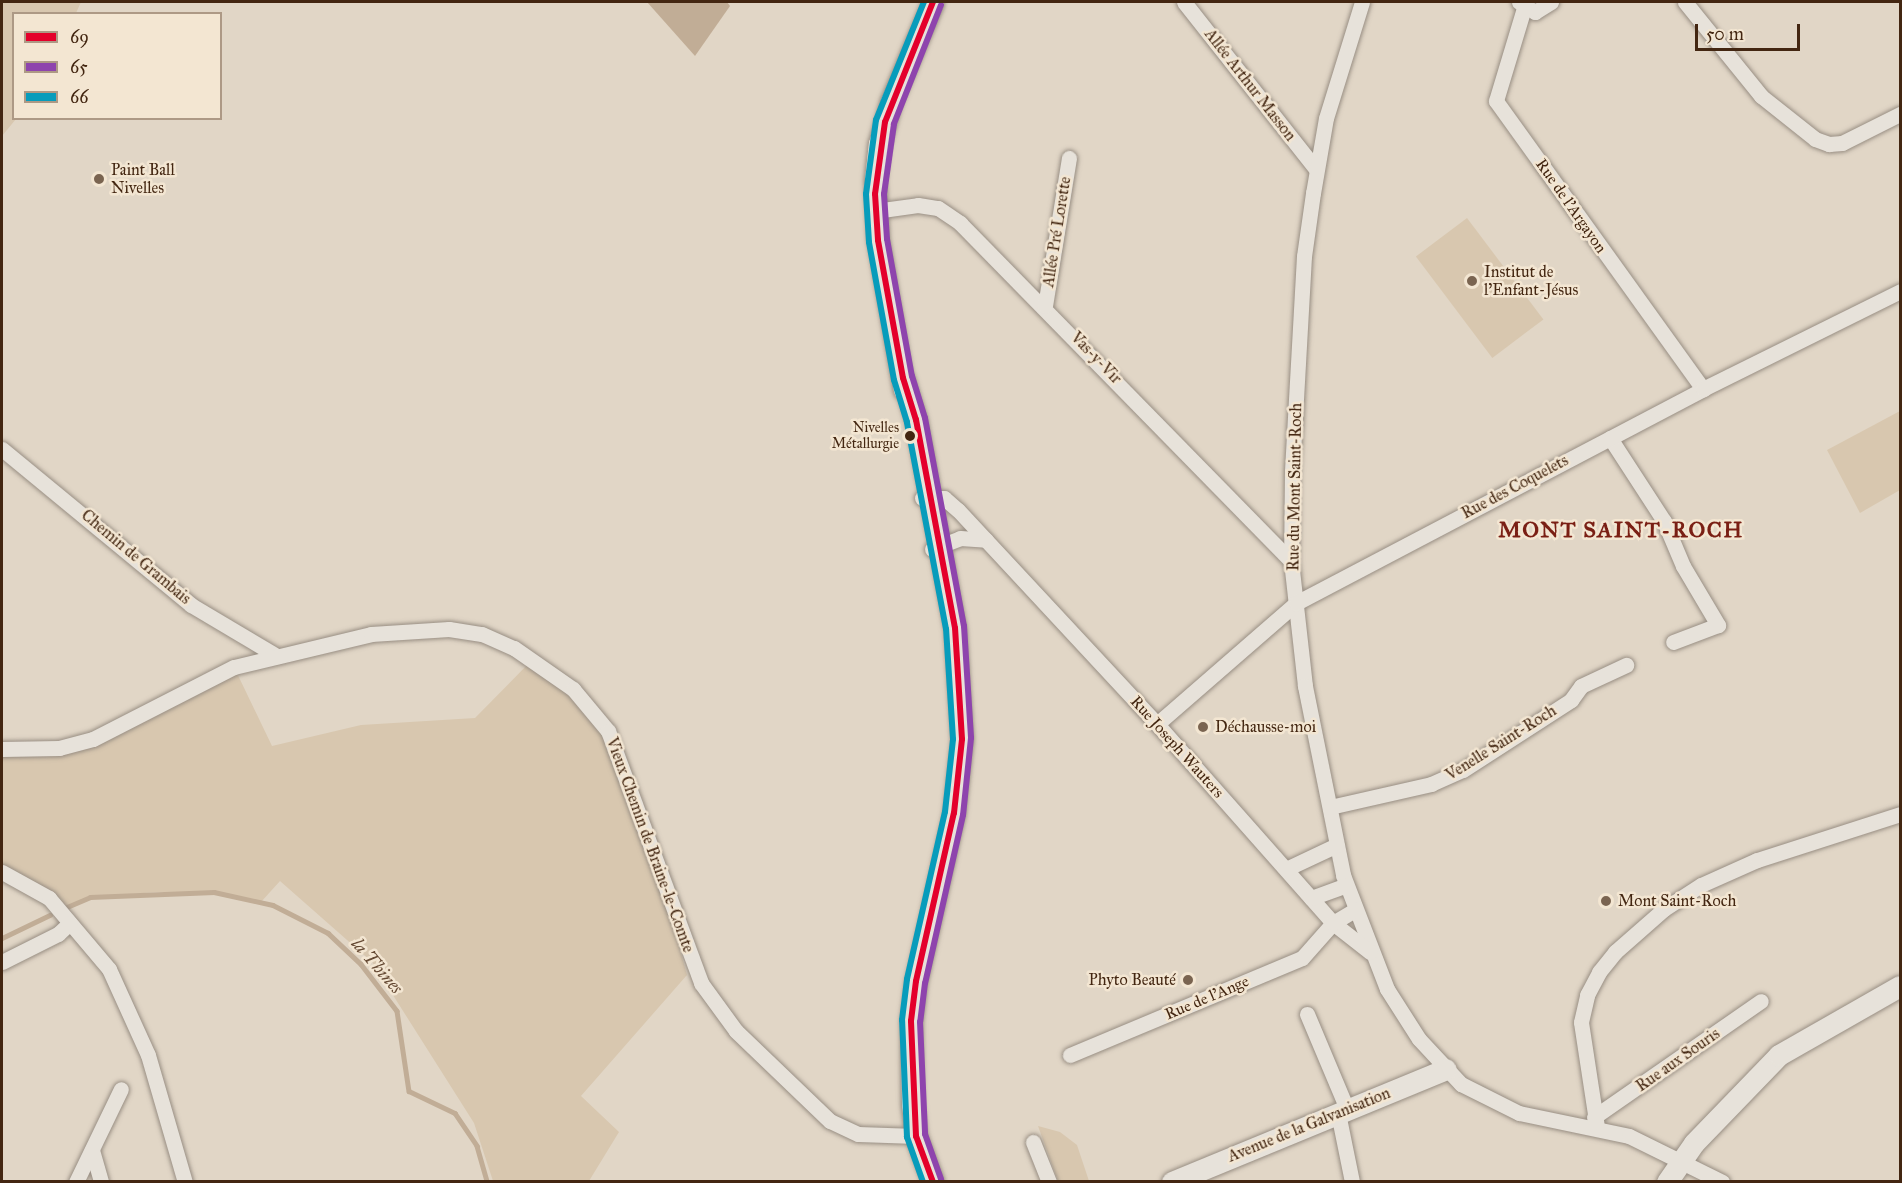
<!DOCTYPE html>
<html>
<head>
<meta charset="utf-8">
<style>
  body { margin:0 }
  #map { position:relative; width:1902px; height:1183px; overflow:hidden; background:#e1d6c6; font-family:"IM FELL Great Primer",serif }
  div>[style] { position:absolute }
  .green>* { inset:0; background:#d8c7af; transform-origin:0 0 }
  .water>* { inset:0; background:#c1ad96 }
  .stream>* { height:4.5px; margin:-2.25px; padding:0 2.25px; transform-origin:2.25px; border-radius:2.25px; background:#c1ad96 }
  .roads { filter:drop-shadow(0 0 2px #988e83) drop-shadow(0 0 2px #988e83) }
  .street>* { height:15px; margin:-7.5px; padding:0 7.5px; transform-origin:7.5px; border-radius:7.5px; background:#e7e2da }
  .secondary>* { height:21px; margin:-10.5px; padding:0 10.5px; transform-origin:10.5px; border-radius:10.5px; background:#e7e2da }
  .bus-1>* { height:6px; margin:-3px; padding:0 3px; transform-origin:3px; border-radius:3px; background:#e4002b }
  .bus-2>* { height:6px; margin:-3px; padding:0 3px; transform-origin:3px; border-radius:3px; background:#8e44ad }
  .bus-3>* { height:6px; margin:-3px; padding:0 3px; transform-origin:3px; border-radius:3px; background:#079cbb }
  .dots>* { width:16px; height:16px; translate:-50% -50%; box-sizing:border-box; border:3px solid #f3e6d2; border-radius:50% }
  span { translate:-50% -50%; white-space:nowrap; text-align:center; line-height:1.15; -webkit-text-stroke:5px #f3e6d2; paint-order:stroke }
  .bus-label { font-size:14px; color:#432611 }
  .right { translate:-100% -50%; text-align:right }
  .street-label { font-size:16px; color:#432611 }
  .poi-label { font-size:16px; color:#432611 }
  .left { translate:0 -50%; text-align:left }
  .water-label { font-size:18px; color:#654933; font-style:italic }
  .district-label { font-size:22px; color:#7a1f14; font-weight:700; letter-spacing:1.5px }
  .frame { position:absolute; inset:0; border:3px solid #432611; pointer-events:none }
  .legend { position:absolute; left:12px; top:12px; width:210px; height:108px; box-sizing:border-box; background:#f3e6d2; border:2px solid #ad9985; margin:0; padding:8px 10px; list-style:none; font-size:18px; color:#432611 }
  .legend li { display:flex; align-items:center; gap:12px; height:30px }
  .legend b { width:30px; border:2px solid #ad9985 }
  .scale { position:absolute; left:1695px; top:24px; width:105px; height:27px; box-sizing:border-box; border:3px solid #432611; border-top:0; padding-left:8px; font-size:18px; line-height:21px; white-space:nowrap; color:#432611; -webkit-text-stroke:4px #f3e6d2; paint-order:stroke }
</style>
</head>
<body>
<div id="map">
  <div class="green">
    <i style="clip-path:polygon(2px 2px,81px 2px,76px 13px,14px 14px,16px 119px,2px 136px)"></i>
    <i style="left:1467px;top:218px;width:127px;height:64px;rotate:53deg"></i>
    <i style="clip-path:polygon(1900px 411px,1900px 490px,1860px 513px,1827px 450px)"></i>
    <i style="clip-path:polygon(532px 660px,592px 709px,650px 842px,687px 975px,581px 1096px,619px 1132px,589px 1181px,493px 1181px,474px 1123px,372px 962px,280px 881px,261px 902px,214px 892px,157px 892px,90px 897px,67px 907px,2px 872px,2px 750px,59px 748px,234px 667px,272px 746px,361px 725px,475px 718px)"></i>
    <i style="clip-path:polygon(1038px 1126px,1060px 1132px,1077px 1145px,1089px 1181px,1058px 1181px)"></i>
  </div>
  <div class="water">
    <i style="clip-path:polygon(647px 2px,727px 2px,730px 6px,695px 56px)"></i>
  </div>
  <div class="stream">
    <i style="left:67px;top:907px;width:25px;rotate:-23deg"></i>
    <i style="left:90px;top:897px;width:124px;rotate:-2.3deg"></i>
    <i style="left:214px;top:892px;width:60px;rotate:12.4deg"></i>
    <i style="left:273px;top:905px;width:62px;rotate:27deg"></i>
    <i style="left:328px;top:933px;width:45px;rotate:43.2deg"></i>
    <i style="left:361px;top:964px;width:59px;rotate:52.5deg"></i>
    <i style="left:397px;top:1011px;width:81px;rotate:81.5deg"></i>
    <i style="left:409px;top:1091px;width:51px;rotate:25.6deg"></i>
    <i style="left:455px;top:1113px;width:40px;rotate:56deg"></i>
    <i style="left:477px;top:1146px;width:37px;rotate:74deg"></i>
    <i style="left:2px;top:938px;width:53px;rotate:-25.6deg"></i>
  </div>
  <div class="roads">
    <div class="street">
      <i style="left:1184px;top:2px;width:213px;rotate:51.7deg"></i>
      <i style="left:1362px;top:2px;width:121px;rotate:107.2deg"></i>
      <i style="left:1326px;top:118px;width:76px;rotate:99.8deg"></i>
      <i style="left:1313px;top:193px;width:64px;rotate:98.1deg"></i>
      <i style="left:1304px;top:256px;width:216px;rotate:93.2deg"></i>
      <i style="left:1292px;top:472px;width:89px;rotate:90.6deg"></i>
      <i style="left:1291px;top:561px;width:126px;rotate:83.6deg"></i>
      <i style="left:1305px;top:686px;width:193px;rotate:78.6deg"></i>
      <i style="left:1343px;top:875px;width:122px;rotate:68.9deg"></i>
      <i style="left:1387px;top:989px;width:59px;rotate:57.4deg"></i>
      <i style="left:1419px;top:1039px;width:62px;rotate:47deg"></i>
      <i style="left:1461px;top:1084px;width:65px;rotate:26.6deg"></i>
      <i style="left:1519px;top:1113px;width:112px;rotate:11.8deg"></i>
      <i style="left:1629px;top:1136px;width:104px;rotate:26.3deg"></i>
      <i style="left:1519px;top:2px;width:19px;rotate:32deg"></i>
      <i style="left:1535px;top:12px;width:19px;rotate:-32deg"></i>
      <i style="left:1685px;top:2px;width:121px;rotate:51deg"></i>
      <i style="left:1761px;top:96px;width:69px;rotate:38.5deg"></i>
      <i style="left:1815px;top:139px;width:15px;rotate:20deg"></i>
      <i style="left:1829px;top:144px;width:13px;rotate:-4deg"></i>
      <i style="left:1842px;top:143px;width:65px;rotate:-26.6deg"></i>
      <i style="left:1524px;top:8px;width:97px;rotate:106.8deg"></i>
      <i style="left:1496px;top:101px;width:355px;rotate:54.3deg"></i>
      <i style="left:875px;top:211px;width:43px;rotate:-7.9deg"></i>
      <i style="left:918px;top:205px;width:20px;rotate:9deg"></i>
      <i style="left:938px;top:208px;width:27px;rotate:34deg"></i>
      <i style="left:960px;top:223px;width:473px;rotate:45.6deg"></i>
      <i style="left:1045px;top:306px;width:150px;rotate:-80.8deg"></i>
      <i style="left:1610px;top:438px;width:99px;rotate:57deg"></i>
      <i style="left:1664px;top:521px;width:49px;rotate:67.1deg"></i>
      <i style="left:1683px;top:566px;width:69px;rotate:59.3deg"></i>
      <i style="left:1718px;top:625px;width:48px;rotate:159.3deg"></i>
      <i style="left:2px;top:449px;width:245px;rotate:39.5deg"></i>
      <i style="left:191px;top:605px;width:100px;rotate:30.7deg"></i>
      <i style="left:922px;top:498px;width:22px"></i>
      <i style="left:944px;top:498px;width:18px;rotate:41deg"></i>
      <i style="left:958px;top:510px;width:292px;rotate:47.1deg"></i>
      <i style="left:1157px;top:724px;width:266px;rotate:48.5deg"></i>
      <i style="left:1333px;top:923px;width:47px;rotate:38.1deg"></i>
      <i style="left:932px;top:549px;width:30px;rotate:-21deg"></i>
      <i style="left:960px;top:538px;width:26px;rotate:4deg"></i>
      <i style="left:1157px;top:724px;width:184px;rotate:-41deg"></i>
      <i style="left:1296px;top:603px;width:460px;rotate:-27.7deg"></i>
      <i style="left:1703px;top:389px;width:220px;rotate:-26.4deg"></i>
      <i style="left:2px;top:749px;width:57px;rotate:-1deg"></i>
      <i style="left:59px;top:748px;width:35px;rotate:-15deg"></i>
      <i style="left:93px;top:739px;width:158px;rotate:-27.1deg"></i>
      <i style="left:234px;top:667px;width:141px;rotate:-13.5deg"></i>
      <i style="left:371px;top:634px;width:78px;rotate:-3.7deg"></i>
      <i style="left:449px;top:629px;width:33px;rotate:9deg"></i>
      <i style="left:482px;top:634px;width:35px;rotate:24deg"></i>
      <i style="left:514px;top:648px;width:72px;rotate:34.8deg"></i>
      <i style="left:573px;top:689px;width:55px;rotate:50.2deg"></i>
      <i style="left:608px;top:731px;width:269px;rotate:69.7deg"></i>
      <i style="left:701px;top:983px;width:59px;rotate:53.9deg"></i>
      <i style="left:736px;top:1031px;width:130px;rotate:43.8deg"></i>
      <i style="left:830px;top:1121px;width:31px;rotate:25deg"></i>
      <i style="left:858px;top:1134px;width:58px;rotate:2deg"></i>
      <i style="left:1330px;top:807px;width:104px;rotate:-12.8deg"></i>
      <i style="left:1431px;top:784px;width:35px;rotate:-24deg"></i>
      <i style="left:1463px;top:770px;width:129px;rotate:-32.9deg"></i>
      <i style="left:1571px;top:700px;width:17px;rotate:-54deg"></i>
      <i style="left:1581px;top:686px;width:50px;rotate:-25deg"></i>
      <i style="left:1286px;top:869px;width:56px;rotate:-25.2deg"></i>
      <i style="left:2px;top:872px;width:54px;rotate:29deg"></i>
      <i style="left:49px;top:898px;width:93px;rotate:49.8deg"></i>
      <i style="left:109px;top:969px;width:94px;rotate:65.6deg"></i>
      <i style="left:148px;top:1055px;width:132px;rotate:73.8deg"></i>
      <i style="left:1311px;top:898px;width:37px;rotate:-20deg"></i>
      <i style="left:2px;top:962px;width:63px;rotate:-26.6deg"></i>
      <i style="left:58px;top:934px;width:16px;rotate:-43deg"></i>
      <i style="left:1307px;top:1014px;width:103px;rotate:67.2deg"></i>
      <i style="left:1070px;top:1055px;width:251px;rotate:-22.7deg"></i>
      <i style="left:1302px;top:958px;width:47px;rotate:-48.5deg"></i>
      <i style="left:1333px;top:923px;width:26px;rotate:-31deg"></i>
      <i style="left:1338px;top:1113px;width:70px;rotate:78.5deg"></i>
      <i style="left:1594px;top:1117px;width:203px;rotate:-34.8deg"></i>
      <i style="left:1597px;top:1127px;width:106px;rotate:-98.7deg"></i>
      <i style="left:1581px;top:1022px;width:28px;rotate:-77deg"></i>
      <i style="left:1587px;top:995px;width:26px;rotate:-62deg"></i>
      <i style="left:1599px;top:972px;width:26px;rotate:-51deg"></i>
      <i style="left:1615px;top:952px;width:65px;rotate:-41.3deg"></i>
      <i style="left:1664px;top:909px;width:44px;rotate:-33deg"></i>
      <i style="left:1701px;top:885px;width:61px;rotate:-24.1deg"></i>
      <i style="left:1757px;top:860px;width:150px;rotate:-17.8deg"></i>
      <i style="left:1033px;top:1142px;width:43px;rotate:68.2deg"></i>
      <i style="left:92px;top:1150px;width:33px;rotate:74deg"></i>
      <i style="left:76px;top:1182px;width:103px;rotate:-64.2deg"></i>
    </div>
    <div class="secondary">
      <i style="left:903px;top:378px;width:44px;rotate:72.8deg"></i>
      <i style="left:916px;top:420px;width:212px;rotate:79.4deg"></i>
      <i style="left:955px;top:628px;width:111px;rotate:86.4deg"></i>
      <i style="left:962px;top:739px;width:74px;rotate:96.2deg"></i>
      <i style="left:954px;top:813px;width:172px;rotate:102.7deg"></i>
      <i style="left:916px;top:981px;width:40px;rotate:97.1deg"></i>
      <i style="left:911px;top:1021px;width:83px;rotate:89.3deg"></i>
      <i style="left:912px;top:1104px;width:32px;rotate:83deg"></i>
      <i style="left:916px;top:1136px;width:49px;rotate:69.7deg"></i>
      <i style="left:904px;top:390px;width:152px;rotate:-99.8deg"></i>
      <i style="left:878px;top:240px;width:60px;rotate:-92.9deg"></i>
      <i style="left:875px;top:180px;width:36px;rotate:-84deg"></i>
      <i style="left:879px;top:144px;width:44px;rotate:-74.1deg"></i>
      <i style="left:891px;top:102px;width:108px;rotate:-67.2deg"></i>
      <i style="left:1172px;top:1182px;width:296px;rotate:-22.4deg"></i>
      <i style="left:1667px;top:1182px;width:47px;rotate:-55.3deg"></i>
      <i style="left:1694px;top:1143px;width:122px;rotate:-46deg"></i>
      <i style="left:1779px;top:1055px;width:139px;rotate:-29.7deg"></i>
    </div>
  </div>
  <div class="bus-1">
    <i style="left:933px;top:1182px;width:49px;rotate:-110.3deg"></i>
    <i style="left:916px;top:1136px;width:115px;rotate:-92.5deg"></i>
    <i style="left:911px;top:1021px;width:40px;rotate:-82.9deg"></i>
    <i style="left:916px;top:981px;width:172px;rotate:-77.3deg"></i>
    <i style="left:954px;top:813px;width:74px;rotate:-83.8deg"></i>
    <i style="left:962px;top:739px;width:111px;rotate:-93.6deg"></i>
    <i style="left:955px;top:628px;width:212px;rotate:-100.6deg"></i>
    <i style="left:916px;top:420px;width:44px;rotate:-107.2deg"></i>
    <i style="left:903px;top:378px;width:140px;rotate:-100.3deg"></i>
    <i style="left:878px;top:240px;width:46px;rotate:-93.7deg"></i>
    <i style="left:875px;top:194px;width:73px;rotate:-82.1deg"></i>
    <i style="left:885px;top:122px;width:129px;rotate:-68.2deg"></i>
  </div>
  <div class="bus-2">
    <i style="left:941px;top:5px;width:128px;rotate:111.6deg"></i>
    <i style="left:894px;top:124px;width:71px;rotate:98.1deg"></i>
    <i style="left:884px;top:194px;width:45px;rotate:86.2deg"></i>
    <i style="left:887px;top:239px;width:139px;rotate:79.7deg"></i>
    <i style="left:912px;top:376px;width:44px;rotate:72.8deg"></i>
    <i style="left:925px;top:418px;width:212px;rotate:79.4deg"></i>
    <i style="left:964px;top:626px;width:112px;rotate:86.4deg"></i>
    <i style="left:971px;top:738px;width:77px;rotate:95.9deg"></i>
    <i style="left:963px;top:815px;width:172px;rotate:102.7deg"></i>
    <i style="left:925px;top:983px;width:39px;rotate:97deg"></i>
    <i style="left:920px;top:1022px;width:112px;rotate:87.4deg"></i>
    <i style="left:925px;top:1134px;width:48px;rotate:70.4deg"></i>
  </div>
  <div class="bus-3">
    <i style="left:923px;top:1182px;width:48px;rotate:-109.6deg"></i>
    <i style="left:907px;top:1137px;width:117px;rotate:-92.4deg"></i>
    <i style="left:902px;top:1020px;width:41px;rotate:-83deg"></i>
    <i style="left:907px;top:979px;width:171px;rotate:-77.2deg"></i>
    <i style="left:945px;top:812px;width:73px;rotate:-83.7deg"></i>
    <i style="left:953px;top:739px;width:110px;rotate:-93.6deg"></i>
    <i style="left:946px;top:629px;width:211px;rotate:-100.7deg"></i>
    <i style="left:907px;top:422px;width:44px;rotate:-107.2deg"></i>
    <i style="left:894px;top:380px;width:140px;rotate:-100.3deg"></i>
    <i style="left:869px;top:242px;width:48px;rotate:-93.6deg"></i>
    <i style="left:866px;top:194px;width:75px;rotate:-82.3deg"></i>
    <i style="left:876px;top:120px;width:127px;rotate:-67.9deg"></i>
  </div>
  <div class="dots">
    <i style="left:99px;top:179px;background:#7a6450"></i>
    <i style="left:1472px;top:281px;background:#7a6450"></i>
    <i style="left:910px;top:436px;background:#432611"></i>
    <i style="left:1203px;top:727px;background:#7a6450"></i>
    <i style="left:1606px;top:901px;background:#7a6450"></i>
    <i style="left:1188px;top:980px;background:#7a6450"></i>
  </div>
  <div class="bus-label">
    <span class="right" style="left:899px;top:436px">Nivelles<br>Métallurgie</span>
  </div>
  <div class="street-label">
    <span style="left:1250px;top:85px;rotate:52deg">Allée Arthur Masson</span>
    <span style="left:1571px;top:206px;rotate:55deg">Rue de l'Argayon</span>
    <span style="left:1057px;top:232px;rotate:-81deg">Allée Pré Lorette</span>
    <span style="left:1096px;top:358px;rotate:46deg">Vas-y-Vir</span>
    <span style="left:1295px;top:487px;rotate:-89deg">Rue du Mont Saint-Roch</span>
    <span style="left:1515px;top:487px;rotate:-28deg">Rue des Coquelets</span>
    <span style="left:136px;top:557px;rotate:40deg">Chemin de Grambais</span>
    <span style="left:1501px;top:743px;rotate:-32deg">Venelle Saint-Roch</span>
    <span style="left:1177px;top:747px;rotate:48deg">Rue Joseph Wauters</span>
    <span style="left:650px;top:845px;rotate:70deg">Vieux Chemin de Braine-le-Comte</span>
    <span style="left:1207px;top:998px;rotate:-23deg">Rue de l'Ange</span>
    <span style="left:1678px;top:1060px;rotate:-35deg">Rue aux Souris</span>
    <span style="left:1309px;top:1125px;rotate:-22deg">Avenue de la Galvanisation</span>
  </div>
  <div class="poi-label">
    <span class="left" style="left:111px;top:179px">Paint Ball<br>Nivelles</span>
    <span class="left" style="left:1484px;top:281px">Institut de<br>l'Enfant-Jésus</span>
    <span class="left" style="left:1215px;top:727px">Déchausse-moi</span>
    <span class="left" style="left:1618px;top:901px">Mont Saint-Roch</span>
    <span class="right" style="left:1176px;top:980px">Phyto Beauté</span>
  </div>
  <div class="water-label">
    <span style="left:377px;top:966px;rotate:49deg">la Thines</span>
  </div>
  <div class="district-label">
    <span style="left:1621px;top:530px">MONT SAINT-ROCH</span>
  </div>
  <div class="frame"></div>
  <ul class="legend">
  <li><b style="height:8px;background:#e4002b"></b>69</li>
  <li><b style="height:8px;background:#8e44ad"></b>65</li>
  <li><b style="height:8px;background:#079cbb"></b>66</li>
  </ul>
  <div class="scale">50 m</div>
</div>
</body>
</html>
